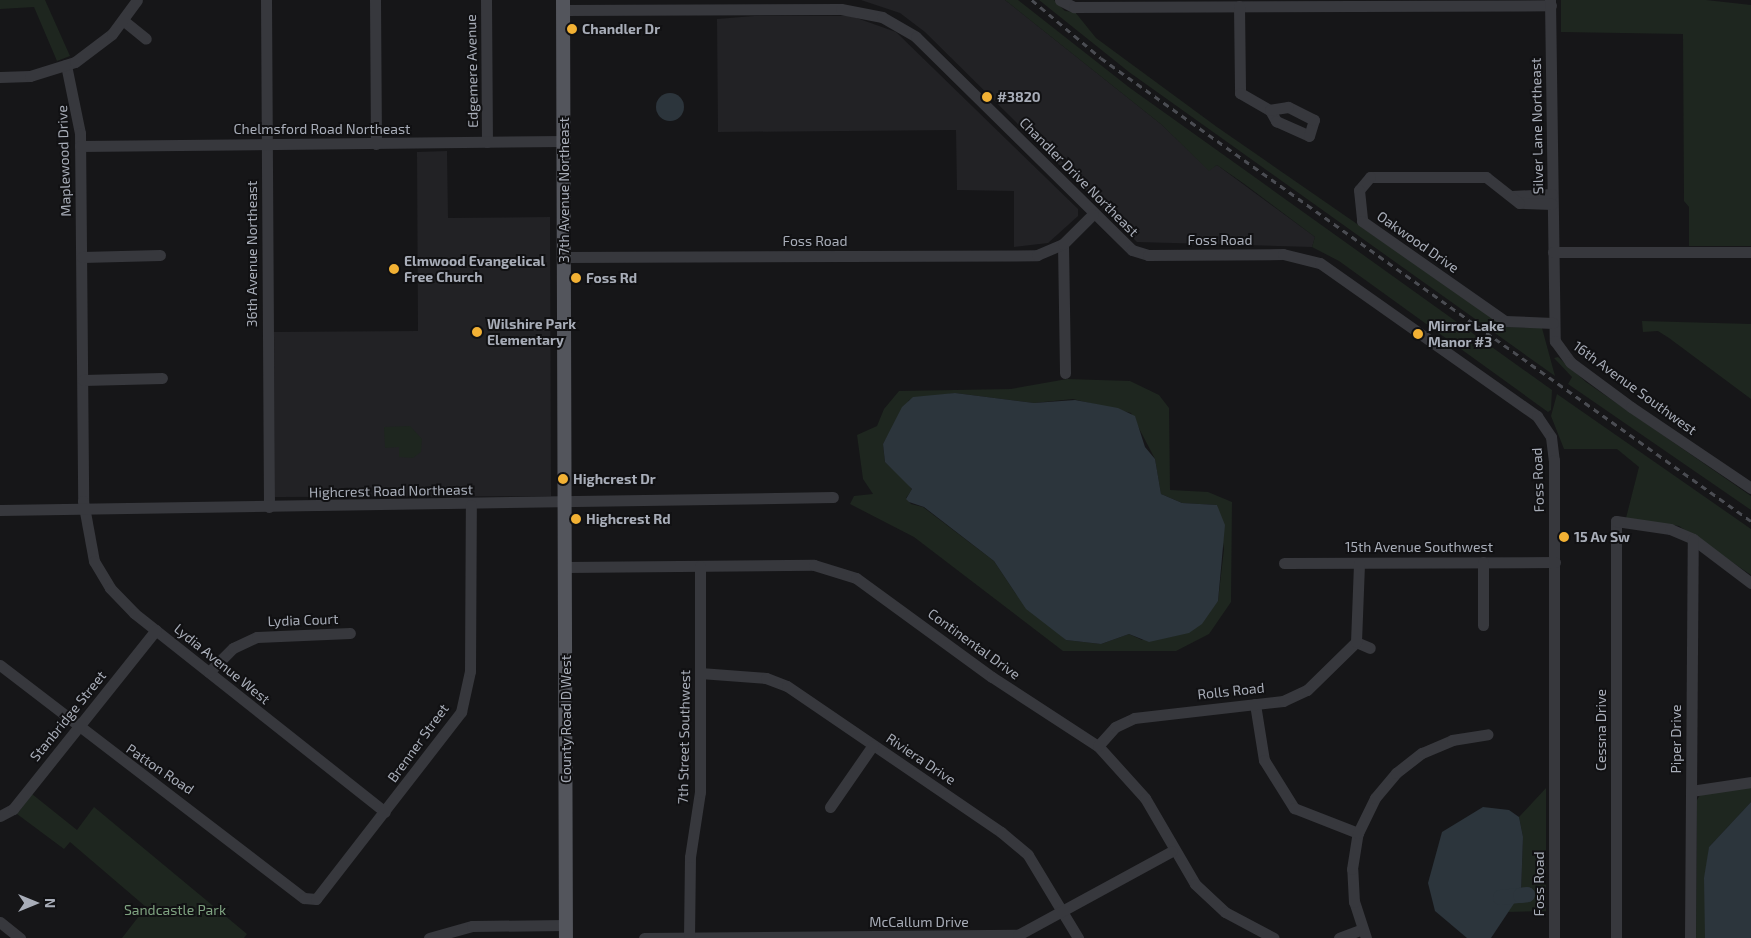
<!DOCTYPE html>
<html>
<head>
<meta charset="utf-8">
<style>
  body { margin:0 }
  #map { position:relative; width:1751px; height:938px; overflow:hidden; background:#161618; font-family:"Exo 2",sans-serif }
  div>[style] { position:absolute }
  .built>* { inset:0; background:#222225 }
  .green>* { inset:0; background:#1e261f }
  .water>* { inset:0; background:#2c353c }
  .round { border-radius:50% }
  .river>* { height:15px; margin:-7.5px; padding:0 7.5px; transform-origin:7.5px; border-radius:7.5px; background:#2c353c }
  .minor>* { height:11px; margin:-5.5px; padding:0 5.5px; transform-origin:5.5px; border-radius:5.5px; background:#37383d }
  .major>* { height:14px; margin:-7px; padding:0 7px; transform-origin:7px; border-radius:7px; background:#53555c }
  .rail>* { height:2.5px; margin-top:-1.25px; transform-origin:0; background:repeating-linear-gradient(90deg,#4a4c52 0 6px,transparent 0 11px) }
  .dots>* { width:14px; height:14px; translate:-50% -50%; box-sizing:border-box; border:2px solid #111113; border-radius:50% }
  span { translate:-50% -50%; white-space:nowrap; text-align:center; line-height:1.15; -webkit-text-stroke:4px #111113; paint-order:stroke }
  .poi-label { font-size:14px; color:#a8adb8; font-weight:700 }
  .left { translate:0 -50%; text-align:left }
  .street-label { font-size:14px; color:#a8adb8 }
  .park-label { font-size:14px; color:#7fa381 }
  .north { position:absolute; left:10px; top:878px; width:50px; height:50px; -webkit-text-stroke:4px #111113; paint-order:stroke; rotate:90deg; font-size:14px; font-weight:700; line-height:20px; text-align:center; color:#a8adb8 }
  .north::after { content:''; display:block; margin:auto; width:18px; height:22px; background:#a8adb8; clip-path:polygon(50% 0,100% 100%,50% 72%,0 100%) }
</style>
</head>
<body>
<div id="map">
  <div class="built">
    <i style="clip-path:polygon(861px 0,1005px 0,1162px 125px,1209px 170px,1217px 165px,1315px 237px,1312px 247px,1137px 242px,925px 32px,900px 13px)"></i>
    <i style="clip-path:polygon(754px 16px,851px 16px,896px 32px,1078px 209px,1078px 216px,1048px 243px,1014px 247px,1014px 191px,957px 190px,956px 130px,718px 132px,717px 19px)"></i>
    <i style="clip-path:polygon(447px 151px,448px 218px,550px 217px,551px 496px,275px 497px,274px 332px,418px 331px,417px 152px)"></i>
  </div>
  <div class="green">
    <i style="clip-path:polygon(0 0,45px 0,70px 56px,57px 61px,34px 7px,0 9px)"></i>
    <i style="clip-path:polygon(1005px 0,1018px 0,1130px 88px,1552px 390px,1551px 410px,1548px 412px,1339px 261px,1312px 247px,1315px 237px,1243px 183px,1217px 165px,1209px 171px,1162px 125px)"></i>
    <i style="clip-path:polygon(1039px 0,1054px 0,1065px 11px,1075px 12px,1096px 38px,1217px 127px,1506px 327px,1542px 328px,1555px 376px,1129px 72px)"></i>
    <i style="clip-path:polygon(1561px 0,1706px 0,1751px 5px,1751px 246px,1689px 246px,1689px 207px,1684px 201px,1683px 34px,1561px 32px)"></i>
    <i style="clip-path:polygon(1642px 321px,1751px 324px,1751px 399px,1669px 338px,1658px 331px,1643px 332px)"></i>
    <i style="clip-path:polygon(1558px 357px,1586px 382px,1751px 496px,1751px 510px,1568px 384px,1572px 377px,1554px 358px)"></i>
    <i style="clip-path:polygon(evenodd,1067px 379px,1130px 381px,1159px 395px,1169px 408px,1170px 490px,1208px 492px,1232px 502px,1231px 602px,1209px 634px,1176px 651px,1063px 651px,914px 537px,850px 504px,854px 496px,873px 494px,863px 479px,857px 435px,877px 426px,884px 409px,899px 391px,1011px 389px,1067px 379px,955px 393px,1034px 403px,1073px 399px,1131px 413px,1155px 459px,1161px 494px,1182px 503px,1217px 505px,1224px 549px,1218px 601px,1142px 640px,1129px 634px,1101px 644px,1066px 640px,1016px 594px,994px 561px,923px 507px,911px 504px,906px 498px,912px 490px,907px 482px,885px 462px,883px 444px,909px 400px,955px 393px)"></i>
    <i style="clip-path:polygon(1557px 394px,1751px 529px,1751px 575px,1679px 526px,1626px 518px,1639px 467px,1617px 449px,1564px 449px,1551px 416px)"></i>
    <i style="clip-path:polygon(410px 426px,422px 439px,421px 452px,413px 458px,399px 457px,399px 447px,385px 448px,384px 427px)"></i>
    <i style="clip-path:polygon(1751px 787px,1751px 802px,1709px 847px,1705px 938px,1696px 938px,1697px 800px,1700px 795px)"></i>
    <i style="clip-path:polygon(1546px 788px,1546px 911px,1506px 912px,1521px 893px,1523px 837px,1519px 817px)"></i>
    <i style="clip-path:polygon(32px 794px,77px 830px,94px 807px,247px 934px,244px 938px,122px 938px,146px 907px,70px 842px,64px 849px,17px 814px)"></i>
  </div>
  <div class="water">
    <i class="round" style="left:656px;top:93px;width:28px;height:28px"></i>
    <i style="clip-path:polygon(955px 393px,1034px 403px,1075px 400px,1118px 408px,1135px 416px,1145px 447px,1155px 459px,1161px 494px,1182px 503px,1217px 505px,1225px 525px,1218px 601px,1202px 624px,1189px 633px,1149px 642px,1129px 634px,1101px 644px,1066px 640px,1026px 609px,994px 561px,924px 507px,909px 502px,906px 499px,912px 489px,885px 462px,883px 444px,902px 407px,913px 397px)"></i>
    <i style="clip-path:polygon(1751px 802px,1751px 938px,1705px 938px,1704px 878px,1709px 847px)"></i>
    <i style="clip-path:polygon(1483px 807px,1509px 810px,1519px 817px,1523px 837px,1521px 893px,1491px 938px,1467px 938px,1435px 911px,1428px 883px,1442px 832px)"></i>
  </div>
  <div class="river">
    <i style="left:1500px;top:897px;width:27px;rotate:-6deg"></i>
    <i style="left:1527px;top:894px;width:7px;rotate:172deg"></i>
  </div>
  <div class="minor">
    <i style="left:266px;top:0;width:507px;rotate:89.66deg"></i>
    <i style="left:375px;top:0;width:144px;rotate:89.6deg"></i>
    <i style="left:486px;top:0;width:142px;rotate:89.6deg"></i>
    <i style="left:1060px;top:0;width:16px;rotate:27deg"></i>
    <i style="left:1074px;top:7px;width:477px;rotate:-0.2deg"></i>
    <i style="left:1550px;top:0;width:341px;rotate:89.2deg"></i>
    <i style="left:1555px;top:341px;width:26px;rotate:54deg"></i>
    <i style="left:1570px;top:362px;width:76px;rotate:36.4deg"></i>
    <i style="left:1631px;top:407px;width:145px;rotate:34deg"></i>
    <i style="left:1239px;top:6px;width:87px;rotate:89.3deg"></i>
    <i style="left:1240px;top:93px;width:34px;rotate:30deg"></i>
    <i style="left:1270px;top:110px;width:13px;rotate:61deg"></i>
    <i style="left:1276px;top:121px;width:36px;rotate:24deg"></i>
    <i style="left:1309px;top:136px;width:17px;rotate:-73deg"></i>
    <i style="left:1314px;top:120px;width:29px;rotate:-153deg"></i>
    <i style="left:1288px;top:107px;width:18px;rotate:171deg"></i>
    <i style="left:563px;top:10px;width:278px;rotate:-0.2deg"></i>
    <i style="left:841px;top:9px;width:42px;rotate:11deg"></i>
    <i style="left:882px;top:17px;width:39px;rotate:30deg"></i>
    <i style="left:916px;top:37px;width:303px;rotate:44.6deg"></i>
    <i style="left:1132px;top:250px;width:17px;rotate:17deg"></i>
    <i style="left:1148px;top:255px;width:135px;rotate:-0.4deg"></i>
    <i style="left:1283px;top:254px;width:38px;rotate:14deg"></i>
    <i style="left:1320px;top:263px;width:266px;rotate:35.2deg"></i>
    <i style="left:1537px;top:416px;width:25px;rotate:56deg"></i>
    <i style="left:1551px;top:437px;width:23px;rotate:83deg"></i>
    <i style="left:1554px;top:460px;width:478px;rotate:90deg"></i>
    <i style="left:124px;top:21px;width:28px;rotate:39deg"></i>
    <i style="left:66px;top:65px;width:69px;rotate:78.4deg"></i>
    <i style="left:80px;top:133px;width:368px;rotate:89.5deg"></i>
    <i style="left:83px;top:501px;width:61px;rotate:79.6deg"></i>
    <i style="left:94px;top:561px;width:31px;rotate:59deg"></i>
    <i style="left:110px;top:588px;width:35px;rotate:46deg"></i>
    <i style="left:134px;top:613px;width:320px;rotate:38.4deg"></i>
    <i style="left:0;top:77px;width:30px;rotate:-2deg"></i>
    <i style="left:30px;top:76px;width:47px;rotate:-17.3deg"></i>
    <i style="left:75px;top:62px;width:46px;rotate:-37.1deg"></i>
    <i style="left:112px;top:34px;width:42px;rotate:-53.7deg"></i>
    <i style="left:80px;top:146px;width:483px;rotate:-0.6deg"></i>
    <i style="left:1512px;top:196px;width:40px;rotate:-2.9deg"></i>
    <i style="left:1552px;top:204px;width:33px;rotate:-178deg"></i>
    <i style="left:1519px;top:203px;width:42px;rotate:-141.8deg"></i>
    <i style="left:1486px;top:177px;width:116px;rotate:180deg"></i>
    <i style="left:1370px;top:177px;width:17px;rotate:130deg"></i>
    <i style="left:1359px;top:190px;width:31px;rotate:84deg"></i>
    <i style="left:1362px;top:221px;width:174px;rotate:35deg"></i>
    <i style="left:1505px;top:321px;width:48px;rotate:2.4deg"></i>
    <i style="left:1063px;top:244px;width:129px;rotate:89.1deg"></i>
    <i style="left:1553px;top:252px;width:198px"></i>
    <i style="left:82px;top:257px;width:78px;rotate:-1.5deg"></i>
    <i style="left:564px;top:257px;width:473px;rotate:-0.2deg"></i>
    <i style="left:1037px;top:255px;width:28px;rotate:-23deg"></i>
    <i style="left:1063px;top:244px;width:42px;rotate:-45deg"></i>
    <i style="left:83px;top:380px;width:79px;rotate:-1.5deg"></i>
    <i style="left:0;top:510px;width:833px;rotate:-0.89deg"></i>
    <i style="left:1284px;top:563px;width:271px;rotate:-0.2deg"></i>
    <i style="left:566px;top:567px;width:248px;rotate:-0.5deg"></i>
    <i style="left:814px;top:565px;width:44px;rotate:17.2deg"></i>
    <i style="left:856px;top:578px;width:168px;rotate:36.1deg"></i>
    <i style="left:992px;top:677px;width:126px;rotate:33.1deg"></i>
    <i style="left:1098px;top:746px;width:70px;rotate:47.9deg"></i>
    <i style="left:1145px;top:798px;width:99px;rotate:59.8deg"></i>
    <i style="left:1195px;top:884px;width:41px;rotate:43deg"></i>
    <i style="left:1225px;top:912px;width:55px;rotate:28deg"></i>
    <i style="left:1483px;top:625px;width:63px;rotate:-90deg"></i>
    <i style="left:1356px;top:642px;width:15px;rotate:23deg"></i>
    <i style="left:0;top:665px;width:383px;rotate:37.5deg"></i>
    <i style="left:304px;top:898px;width:12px;rotate:5deg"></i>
    <i style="left:316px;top:899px;width:237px;rotate:-52.2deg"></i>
    <i style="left:461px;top:712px;width:42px;rotate:-77.6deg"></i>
    <i style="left:470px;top:671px;width:166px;rotate:-89.7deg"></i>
    <i style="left:209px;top:672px;width:34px;rotate:-45deg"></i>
    <i style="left:233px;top:648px;width:26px;rotate:-25deg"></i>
    <i style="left:257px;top:637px;width:93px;rotate:-2.5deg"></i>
    <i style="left:700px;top:673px;width:66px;rotate:4.3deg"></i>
    <i style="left:766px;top:678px;width:22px;rotate:21deg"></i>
    <i style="left:787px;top:686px;width:259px;rotate:34.3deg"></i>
    <i style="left:1001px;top:832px;width:35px;rotate:40deg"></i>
    <i style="left:1028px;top:855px;width:97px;rotate:58.9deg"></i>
    <i style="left:1255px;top:704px;width:57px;rotate:80.9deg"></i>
    <i style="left:1264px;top:760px;width:57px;rotate:58deg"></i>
    <i style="left:1294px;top:808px;width:69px;rotate:21.3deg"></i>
    <i style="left:1098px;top:746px;width:25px;rotate:-48deg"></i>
    <i style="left:1115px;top:727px;width:21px;rotate:-25deg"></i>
    <i style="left:1134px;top:718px;width:150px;rotate:-6.5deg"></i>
    <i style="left:1283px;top:701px;width:26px;rotate:-25deg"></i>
    <i style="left:1307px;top:690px;width:69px;rotate:-44.4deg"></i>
    <i style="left:1356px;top:642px;width:79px;rotate:-87.8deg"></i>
    <i style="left:1691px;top:791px;width:61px;rotate:-8.5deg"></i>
    <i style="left:830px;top:807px;width:75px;rotate:-55.3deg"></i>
    <i style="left:0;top:816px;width:15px;rotate:-28deg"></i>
    <i style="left:13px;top:809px;width:229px;rotate:-51.4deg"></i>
    <i style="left:0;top:922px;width:26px;rotate:39deg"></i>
    <i style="left:429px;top:938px;width:45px;rotate:-15.6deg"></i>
    <i style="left:472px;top:926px;width:94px;rotate:-0.6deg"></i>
    <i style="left:644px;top:938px;width:374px;rotate:-0.5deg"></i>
    <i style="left:1018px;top:935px;width:175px;rotate:-28.6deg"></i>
    <i style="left:689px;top:938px;width:81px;rotate:-89.3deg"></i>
    <i style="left:690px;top:857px;width:66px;rotate:-81.3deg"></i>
    <i style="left:700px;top:792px;width:226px;rotate:-90deg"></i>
    <i style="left:1339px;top:938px;width:25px;rotate:-21deg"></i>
    <i style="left:1366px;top:938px;width:38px;rotate:-108deg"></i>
    <i style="left:1354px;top:902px;width:33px;rotate:-93deg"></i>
    <i style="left:1352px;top:869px;width:36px;rotate:-81deg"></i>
    <i style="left:1358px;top:833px;width:39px;rotate:-64deg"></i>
    <i style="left:1375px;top:798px;width:33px;rotate:-50deg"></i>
    <i style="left:1396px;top:773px;width:33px;rotate:-38deg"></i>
    <i style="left:1422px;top:753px;width:33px;rotate:-23deg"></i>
    <i style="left:1452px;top:740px;width:36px;rotate:-9deg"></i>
    <i style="left:1616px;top:938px;width:417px;rotate:-90deg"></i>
    <i style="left:1616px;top:521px;width:55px;rotate:8.4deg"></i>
    <i style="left:1670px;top:529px;width:25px;rotate:23deg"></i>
    <i style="left:1693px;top:539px;width:73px;rotate:37.2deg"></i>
    <i style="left:1690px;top:938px;width:399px;rotate:-89.6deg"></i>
  </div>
  <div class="major">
    <i style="left:563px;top:0;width:938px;rotate:89.82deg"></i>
  </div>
  <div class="rail">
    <i style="left:1032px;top:0;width:90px;rotate:40deg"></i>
    <i style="left:1101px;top:58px;width:798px;rotate:35.46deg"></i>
  </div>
  <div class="dots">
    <i style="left:572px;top:29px;background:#f2b134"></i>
    <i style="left:987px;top:97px;background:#f2b134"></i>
    <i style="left:394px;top:269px;background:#f2b134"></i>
    <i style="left:576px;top:278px;background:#f2b134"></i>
    <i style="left:477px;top:332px;background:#f2b134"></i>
    <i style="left:1418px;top:334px;background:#f2b134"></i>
    <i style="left:563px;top:479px;background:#f2b134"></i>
    <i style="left:576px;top:519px;background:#f2b134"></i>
    <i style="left:1564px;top:537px;background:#f2b134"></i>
  </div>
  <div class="poi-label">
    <span class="left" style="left:582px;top:29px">Chandler Dr</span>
    <span class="left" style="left:997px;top:97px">#3820</span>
    <span class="left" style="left:404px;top:269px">Elmwood Evangelical<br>Free Church</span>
    <span class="left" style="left:586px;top:278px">Foss Rd</span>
    <span class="left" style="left:487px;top:332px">Wilshire Park<br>Elementary</span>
    <span class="left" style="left:1428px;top:334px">Mirror Lake<br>Manor #3</span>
    <span class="left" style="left:573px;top:479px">Highcrest Dr</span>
    <span class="left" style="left:586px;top:519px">Highcrest Rd</span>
    <span class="left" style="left:1574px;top:537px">15 Av Sw</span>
  </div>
  <div class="street-label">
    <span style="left:472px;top:71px;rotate:-91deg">Edgemere Avenue</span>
    <span style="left:1537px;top:126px;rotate:-91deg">Silver Lane Northeast</span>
    <span style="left:322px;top:129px">Chelmsford Road Northeast</span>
    <span style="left:64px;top:161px;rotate:-92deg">Maplewood Drive</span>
    <span style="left:1079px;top:177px;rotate:45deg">Chandler Drive Northeast</span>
    <span style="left:564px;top:190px;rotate:-90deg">37th Avenue Northeast</span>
    <span style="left:1220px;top:240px">Foss Road</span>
    <span style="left:815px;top:241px">Foss Road</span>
    <span style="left:1418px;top:242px;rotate:35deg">Oakwood Drive</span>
    <span style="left:252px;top:254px;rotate:-90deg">36th Avenue Northeast</span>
    <span style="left:1635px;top:388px;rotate:36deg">16th Avenue Southwest</span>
    <span style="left:1538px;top:480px;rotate:-92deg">Foss Road</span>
    <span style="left:391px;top:491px;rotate:-1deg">Highcrest Road Northeast</span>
    <span style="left:1419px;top:547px">15th Avenue Southwest</span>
    <span style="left:303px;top:620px;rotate:-2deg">Lydia Court</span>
    <span style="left:974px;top:644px;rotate:36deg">Continental Drive</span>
    <span style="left:222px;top:664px;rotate:39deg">Lydia Avenue West</span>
    <span style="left:1231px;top:691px;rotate:-6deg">Rolls Road</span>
    <span style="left:68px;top:716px;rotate:-51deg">Stanbridge Street</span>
    <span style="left:566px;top:719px;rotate:-90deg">County Road D West</span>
    <span style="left:1601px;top:730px;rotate:-90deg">Cessna Drive</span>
    <span style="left:684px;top:737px;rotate:-89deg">7th Street Southwest</span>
    <span style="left:1676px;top:739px;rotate:-90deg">Piper Drive</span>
    <span style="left:418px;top:743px;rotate:-54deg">Brenner Street</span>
    <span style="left:921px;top:759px;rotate:34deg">Riviera Drive</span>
    <span style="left:160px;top:769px;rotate:34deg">Patton Road</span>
    <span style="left:1539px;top:884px;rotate:-90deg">Foss Road</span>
    <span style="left:919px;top:922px">McCallum Drive</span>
  </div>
  <div class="park-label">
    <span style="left:175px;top:910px">Sandcastle Park</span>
  </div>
  <div class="north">N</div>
</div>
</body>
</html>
